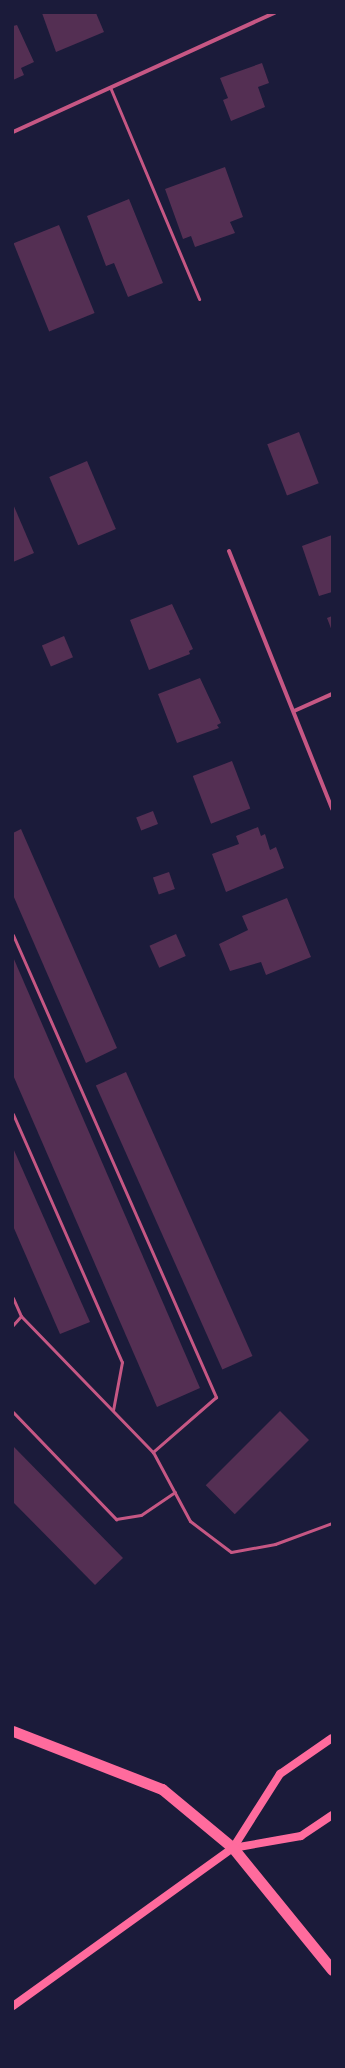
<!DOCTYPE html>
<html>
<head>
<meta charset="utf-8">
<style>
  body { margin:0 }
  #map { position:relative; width:345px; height:2068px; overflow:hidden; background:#1b1b3a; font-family:"PT Sans Narrow",sans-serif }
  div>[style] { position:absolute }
  .building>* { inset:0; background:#542f53; transform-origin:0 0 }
  .service>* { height:3px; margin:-1.5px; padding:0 1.5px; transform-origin:1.5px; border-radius:1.5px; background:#c65784 }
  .minor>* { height:4px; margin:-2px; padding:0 2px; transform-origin:2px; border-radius:2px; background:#c65784 }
  .secondary>* { height:8px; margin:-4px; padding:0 4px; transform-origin:4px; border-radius:4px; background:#ff6b9d }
  .trunk>* { height:11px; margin:-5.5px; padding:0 5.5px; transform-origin:5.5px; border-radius:5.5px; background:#ff6b9d }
  span { translate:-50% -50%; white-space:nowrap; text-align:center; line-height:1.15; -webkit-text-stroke:3px #1b1b3a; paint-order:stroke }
  .frame { position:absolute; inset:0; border:14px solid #1b1b3a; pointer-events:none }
</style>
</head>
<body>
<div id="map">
  <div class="building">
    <i style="clip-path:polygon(42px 13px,96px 13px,104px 32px,56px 52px)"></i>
    <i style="clip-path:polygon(17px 25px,34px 62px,21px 68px,24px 75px,13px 80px,13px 26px)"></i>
    <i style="clip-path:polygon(262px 63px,269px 83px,258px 87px,265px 107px,231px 121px,223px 100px,228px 98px,220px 78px)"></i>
    <i style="clip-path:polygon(225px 167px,243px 217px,230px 222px,235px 233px,195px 247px,191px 236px,183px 239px,165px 189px)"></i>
    <i style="clip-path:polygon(129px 199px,163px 283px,128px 297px,114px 263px,106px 266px,87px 216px)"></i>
    <i style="left:59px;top:225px;width:95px;height:49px;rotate:68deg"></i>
    <i style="left:299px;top:432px;width:55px;height:34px;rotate:69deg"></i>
    <i style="left:87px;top:461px;width:74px;height:41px;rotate:67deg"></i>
    <i style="clip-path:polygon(13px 504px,34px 553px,13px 562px)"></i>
    <i style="clip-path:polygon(332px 535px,332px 592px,319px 596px,302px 546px)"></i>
    <i style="clip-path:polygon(172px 604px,193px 649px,189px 651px,190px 654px,149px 670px,130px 620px)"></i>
    <i style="clip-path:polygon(332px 616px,332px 631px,327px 618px)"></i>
    <i style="left:64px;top:636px;width:23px;height:24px;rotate:67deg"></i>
    <i style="clip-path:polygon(200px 678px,221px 723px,217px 725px,219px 728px,177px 743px,158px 694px)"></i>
    <i style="left:232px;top:761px;width:51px;height:42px;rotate:69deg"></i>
    <i style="left:153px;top:811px;width:14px;height:18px;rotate:69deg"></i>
    <i style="clip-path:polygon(258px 827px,261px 836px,265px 834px,270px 850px,276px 847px,284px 868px,226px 892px,212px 854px,239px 844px,236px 836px)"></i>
    <i style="clip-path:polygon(21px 829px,117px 1048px,86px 1063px,13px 895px,13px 833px)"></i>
    <i style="left:169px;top:872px;width:18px;height:17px;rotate:71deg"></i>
    <i style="clip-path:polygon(287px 898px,311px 957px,266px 975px,261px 962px,230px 971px,219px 944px,248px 930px,242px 916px)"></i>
    <i style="left:176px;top:934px;width:24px;height:29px;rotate:66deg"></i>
    <i style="clip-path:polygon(13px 957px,200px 1388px,157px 1407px,13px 1075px)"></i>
    <i style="left:126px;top:1072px;width:311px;height:33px;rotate:66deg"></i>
    <i style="clip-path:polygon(13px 1148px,90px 1322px,60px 1334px,13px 1226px)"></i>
    <i style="left:280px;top:1411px;width:41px;height:105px;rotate:45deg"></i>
    <i style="clip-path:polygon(13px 1446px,123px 1558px,95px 1585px,13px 1502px)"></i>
  </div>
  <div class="service">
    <i style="left:110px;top:87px;width:230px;rotate:67.2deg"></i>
    <i style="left:13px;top:935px;width:505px;rotate:66.28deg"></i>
    <i style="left:216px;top:1397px;width:84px;rotate:138.9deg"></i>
    <i style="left:13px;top:1114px;width:271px;rotate:66.3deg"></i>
    <i style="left:122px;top:1362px;width:49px;rotate:100.6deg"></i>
    <i style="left:13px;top:1298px;width:20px;rotate:66deg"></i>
    <i style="left:21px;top:1316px;width:190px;rotate:45.9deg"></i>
    <i style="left:153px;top:1452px;width:78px;rotate:61.8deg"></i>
    <i style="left:190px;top:1521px;width:51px;rotate:37.1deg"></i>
    <i style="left:231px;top:1552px;width:45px;rotate:-10.3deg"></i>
    <i style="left:275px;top:1544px;width:61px;rotate:-20.2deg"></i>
    <i style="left:13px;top:1325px;width:12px;rotate:-48deg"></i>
    <i style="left:13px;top:1412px;width:149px;rotate:46.1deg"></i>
    <i style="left:116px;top:1519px;width:25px;rotate:-9deg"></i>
    <i style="left:141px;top:1515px;width:41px;rotate:-34.1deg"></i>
  </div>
  <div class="minor">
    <i style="left:13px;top:132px;width:287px;rotate:-24.5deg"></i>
    <i style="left:229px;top:551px;width:278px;rotate:68.2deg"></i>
    <i style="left:294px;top:711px;width:42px;rotate:-24.1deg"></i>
  </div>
  <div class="secondary">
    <i style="left:233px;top:1848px;width:69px;rotate:-10deg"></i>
    <i style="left:301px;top:1836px;width:37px;rotate:-34deg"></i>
    <i style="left:13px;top:2006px;width:271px;rotate:-35.7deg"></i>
    <i style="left:233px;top:1848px;width:88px;rotate:-57.6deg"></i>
    <i style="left:280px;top:1774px;width:63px;rotate:-34.7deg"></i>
  </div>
  <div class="trunk">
    <i style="left:13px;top:1731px;width:160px;rotate:21.3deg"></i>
    <i style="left:162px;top:1789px;width:92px;rotate:39.7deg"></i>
    <i style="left:233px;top:1848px;width:157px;rotate:50.9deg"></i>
  </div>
  <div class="frame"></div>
</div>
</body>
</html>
